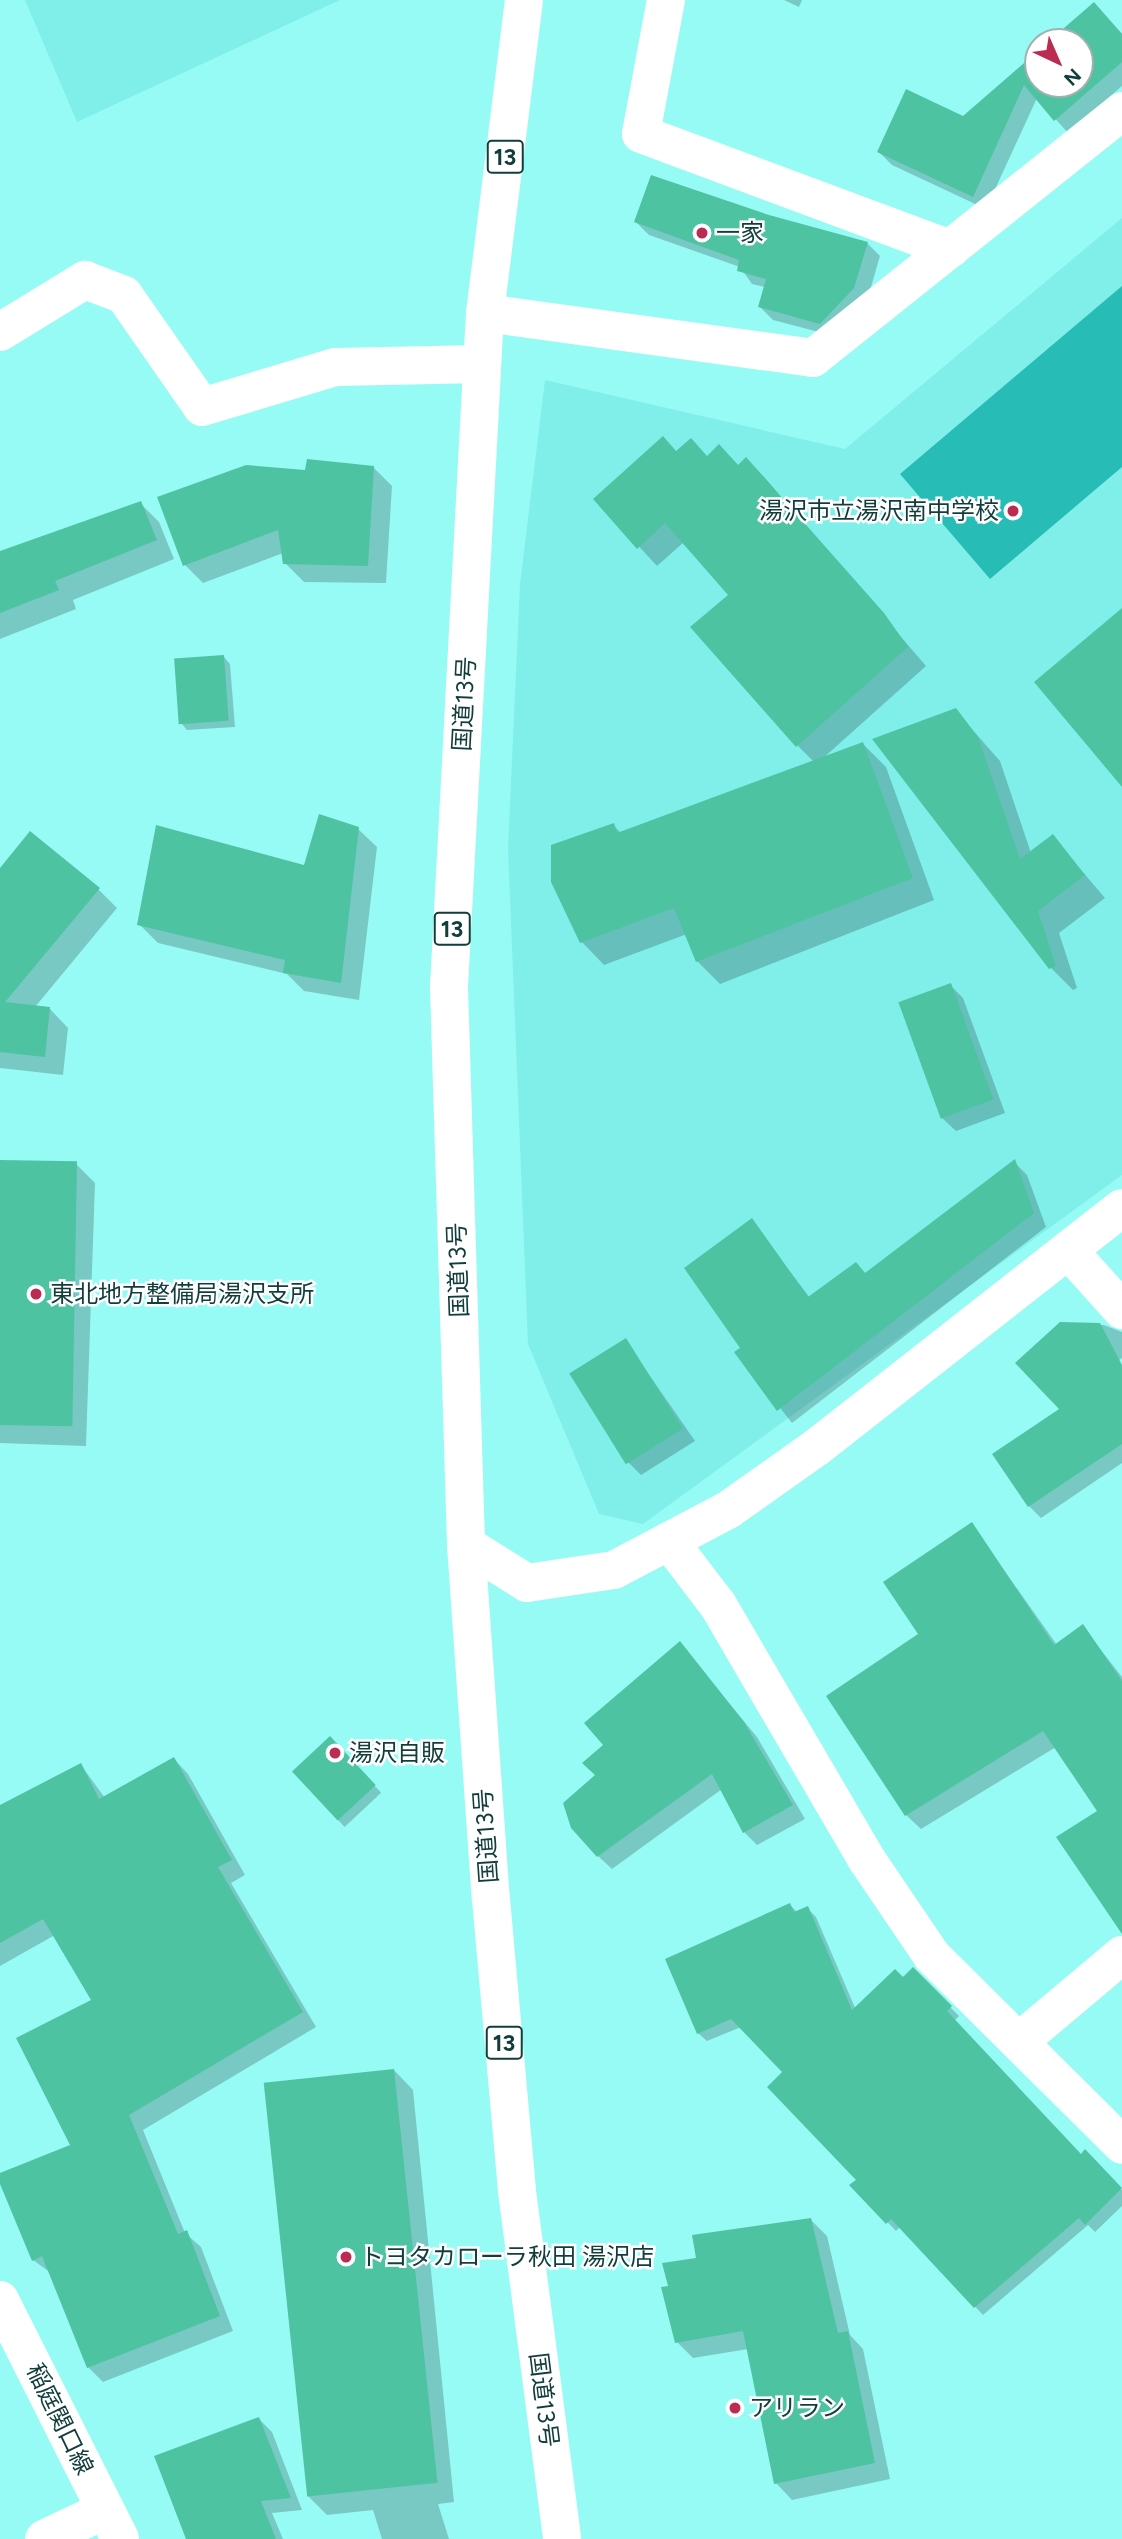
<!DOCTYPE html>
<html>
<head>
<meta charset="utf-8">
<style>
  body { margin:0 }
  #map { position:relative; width:1122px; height:2539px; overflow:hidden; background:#97fbf5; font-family:Figtree,"Noto Sans JP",sans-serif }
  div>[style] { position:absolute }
  .built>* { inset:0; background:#80efe9 }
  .water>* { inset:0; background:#27bcb6 }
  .shadow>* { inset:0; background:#0003; transform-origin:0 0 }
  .building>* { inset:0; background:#4ec3a1; transform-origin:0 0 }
  .street>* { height:38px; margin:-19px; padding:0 19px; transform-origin:19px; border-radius:19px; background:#fff }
  .secondary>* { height:38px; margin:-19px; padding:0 19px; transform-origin:19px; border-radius:19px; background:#fff }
  .highway>* { height:38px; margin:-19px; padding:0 19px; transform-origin:19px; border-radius:19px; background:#fff }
  .dots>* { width:19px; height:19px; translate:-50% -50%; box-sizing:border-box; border:4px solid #fff; border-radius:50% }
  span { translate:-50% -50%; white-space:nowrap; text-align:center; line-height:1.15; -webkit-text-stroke:5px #fff; paint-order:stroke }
  .shield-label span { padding:2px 5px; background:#fff; border:2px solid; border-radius:5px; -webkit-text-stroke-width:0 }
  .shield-label { font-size:23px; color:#113d3b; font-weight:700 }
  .poi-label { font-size:24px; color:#113d3b }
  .left { translate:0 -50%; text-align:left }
  .right { translate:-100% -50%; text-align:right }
  .street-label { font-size:24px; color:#113d3b }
  .north { position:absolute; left:1024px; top:28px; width:70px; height:70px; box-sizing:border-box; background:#fff; border:2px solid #a0b1b1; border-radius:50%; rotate:136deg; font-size:19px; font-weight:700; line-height:28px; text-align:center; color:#113d3b }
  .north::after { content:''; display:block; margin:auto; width:24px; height:32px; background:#bb2b52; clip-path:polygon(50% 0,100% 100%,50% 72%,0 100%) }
</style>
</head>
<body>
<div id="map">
  <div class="built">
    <i style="clip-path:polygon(25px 0,340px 0,77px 122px)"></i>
    <i style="clip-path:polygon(1122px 218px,1122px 1175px,643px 1524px,599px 1514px,528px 1344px,508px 848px,520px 584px,545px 380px,845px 449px)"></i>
  </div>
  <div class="water">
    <i style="clip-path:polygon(1122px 286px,1122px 467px,990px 579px,900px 474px)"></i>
  </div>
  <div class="shadow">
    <i style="clip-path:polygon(784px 0,802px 0,799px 7px)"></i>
    <i style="clip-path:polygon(1094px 4px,1122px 34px,1122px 86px,1068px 133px,1037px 98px,986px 209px,892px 165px,879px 152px,961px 120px,1038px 53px,1038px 84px,1080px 84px,1080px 42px,1051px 42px)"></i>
    <i style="clip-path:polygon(768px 217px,867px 243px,880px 256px,867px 301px,834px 336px,773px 320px,760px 307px,765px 287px,752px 284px,740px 267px,649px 235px,636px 222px)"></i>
    <i style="clip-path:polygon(719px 446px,739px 466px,746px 459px,765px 478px,926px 666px,821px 760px,863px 744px,886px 767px,934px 900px,720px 984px,697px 961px,687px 934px,604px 965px,582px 942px,613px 825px,621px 833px,814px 762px,797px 745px,731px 595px,684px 542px,657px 566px,595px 499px,677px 453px,708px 458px)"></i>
    <i style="clip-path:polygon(373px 467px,392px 486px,386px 583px,304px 582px,285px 563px,283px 553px,203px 583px,185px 565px,306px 472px)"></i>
    <i style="clip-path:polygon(140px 503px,159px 522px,174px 559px,73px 600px,76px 609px,0 639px,0 552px)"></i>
    <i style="clip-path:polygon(224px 657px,230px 664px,235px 727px,187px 730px,181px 723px)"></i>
    <i style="clip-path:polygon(955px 710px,1000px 761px,1031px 853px,1052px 836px,1105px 898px,1059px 933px,1077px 988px,1073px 990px,1051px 968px)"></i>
    <i style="clip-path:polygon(358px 829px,377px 847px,359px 1000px,304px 991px,287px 974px,158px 943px,139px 924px,306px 868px)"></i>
    <i style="clip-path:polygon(0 871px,99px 890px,117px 908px,35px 1007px,50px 1009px,68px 1028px,63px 1075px,0 1068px)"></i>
    <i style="clip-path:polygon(950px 985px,963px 998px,1005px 1113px,956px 1131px,942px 1118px)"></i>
    <i style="clip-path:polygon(0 1162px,76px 1164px,95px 1183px,86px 1446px,0 1443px)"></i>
    <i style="clip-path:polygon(1014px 1162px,1027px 1175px,1046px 1227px,792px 1423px,737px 1353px,743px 1348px,752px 1221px,810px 1298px,856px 1264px,866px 1274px)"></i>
    <i style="clip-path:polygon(1061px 1324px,1104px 1325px,1122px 1332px,1122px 1358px,1116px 1362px,1122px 1370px,1122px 1463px,1041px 1518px,1029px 1506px,1062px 1409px)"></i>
    <i style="clip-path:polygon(625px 1340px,695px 1441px,641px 1475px,628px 1462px)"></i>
    <i style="clip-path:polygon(972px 1525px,1057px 1645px,1083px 1627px,1122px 1677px,1122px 1910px,1114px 1915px,1058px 1838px,1099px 1811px,1056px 1747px,921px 1829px,906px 1815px,920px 1635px)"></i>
    <i style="clip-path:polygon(680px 1644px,757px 1737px,805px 1819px,757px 1845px,744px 1832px,722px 1789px,612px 1869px,598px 1856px,597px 1776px,605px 1746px)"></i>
    <i style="left:330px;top:1738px;width:75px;height:50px;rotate:47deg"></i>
    <i style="clip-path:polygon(174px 1759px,188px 1774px,245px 1875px,231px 1883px,316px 2027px,143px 2130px,185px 2233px,201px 2247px,233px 2331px,103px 2382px,88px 2367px,51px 2273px,33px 2260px,0 2180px,0 2175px,72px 2146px,93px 2001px,55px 1935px,0 1966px,0 1807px,81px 1765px,105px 1798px)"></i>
    <i style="clip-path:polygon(790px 1905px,798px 1913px,807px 1908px,816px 1917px,856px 2010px,913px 1970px,959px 2016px,954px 2021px,1081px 2156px,1085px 2151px,1122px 2190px,1122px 2206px,1095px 2232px,1088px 2225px,983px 2315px,900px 2227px,896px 2231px,852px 2185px,859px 2180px,785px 2072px,741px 2027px,707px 2041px,698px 2033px)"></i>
    <i style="clip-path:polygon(394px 2070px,413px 2090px,454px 2502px,438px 2504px,449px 2539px,382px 2539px,373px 2510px,327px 2515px,307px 2495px)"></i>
    <i style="clip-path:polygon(811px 2220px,827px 2236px,850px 2335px,863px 2349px,890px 2479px,792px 2500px,776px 2483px,748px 2349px,693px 2358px,677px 2342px,670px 2287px,698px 2259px)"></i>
    <i style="clip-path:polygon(259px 2419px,272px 2432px,302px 2510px,272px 2513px,283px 2539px,187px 2539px)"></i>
  </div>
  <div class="building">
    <i style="clip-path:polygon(1094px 2px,1122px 34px,1122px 62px,1054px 121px,1024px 85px,973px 197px,877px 152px,906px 89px,963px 116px,1038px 51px,1038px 84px,1080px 84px,1080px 42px,1048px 42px)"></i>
    <i style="clip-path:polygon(651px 175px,769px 215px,868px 242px,854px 288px,820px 324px,758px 307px,766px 279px,737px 271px,739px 260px,634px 222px)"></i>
    <i style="clip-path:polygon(663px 436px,676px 451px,691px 438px,707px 456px,719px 444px,738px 465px,746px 457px,884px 613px,908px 647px,796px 747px,690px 627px,728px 595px,665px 523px,637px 549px,593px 499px)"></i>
    <i style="clip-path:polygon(307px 459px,374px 466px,368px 566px,283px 564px,278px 530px,183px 566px,157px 497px,246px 465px,305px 470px)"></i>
    <i style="clip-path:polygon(141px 501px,157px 540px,55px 581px,59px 590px,0 613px,0 551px)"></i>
    <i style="clip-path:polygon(1122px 608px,1122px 787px,1034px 682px)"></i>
    <i style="left:224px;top:655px;width:66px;height:50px;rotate:86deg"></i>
    <i style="clip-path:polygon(956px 708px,978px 737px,1020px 859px,1053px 834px,1085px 875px,1038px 911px,1056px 966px,1049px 969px,872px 739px)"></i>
    <i style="clip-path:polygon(863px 742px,913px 878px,696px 962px,674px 908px,580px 943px,551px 882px,551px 845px,614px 823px,617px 833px)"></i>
    <i style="clip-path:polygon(319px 814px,359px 827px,341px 983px,283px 973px,285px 960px,137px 925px,156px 825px,304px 865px)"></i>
    <i style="clip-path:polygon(30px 831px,100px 888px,5px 1002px,50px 1007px,45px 1057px,0 1052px,0 868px)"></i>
    <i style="left:951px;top:983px;width:124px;height:56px;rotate:70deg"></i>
    <i style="clip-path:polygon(1015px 1159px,1034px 1213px,777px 1411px,734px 1352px,740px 1348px,684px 1268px,752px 1218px,808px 1297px,856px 1262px,865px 1273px)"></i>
    <i style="left:0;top:1160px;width:77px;height:265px;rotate:1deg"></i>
    <i style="clip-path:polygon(1060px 1322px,1100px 1323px,1122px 1365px,1122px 1444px,1028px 1507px,992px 1454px,1059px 1409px,1015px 1363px)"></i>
    <i style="left:626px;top:1338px;width:107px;height:67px;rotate:58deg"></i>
    <i style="clip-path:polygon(972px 1522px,1054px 1645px,1083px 1624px,1122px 1681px,1122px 1934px,1056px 1837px,1097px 1811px,1043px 1731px,905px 1816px,826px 1696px,918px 1634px,883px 1582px)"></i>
    <i style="clip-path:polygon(680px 1641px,744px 1722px,793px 1805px,743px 1833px,712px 1774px,597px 1857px,571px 1828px,563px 1803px,595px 1775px,582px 1763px,603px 1745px,584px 1723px)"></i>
    <i style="left:330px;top:1736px;width:67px;height:52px;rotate:47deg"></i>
    <i style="clip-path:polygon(174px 1757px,232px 1860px,218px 1867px,303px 2012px,129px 2115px,178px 2234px,187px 2230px,220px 2316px,87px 2368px,42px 2256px,32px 2261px,0 2184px,0 2173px,70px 2145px,16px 2038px,91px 2000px,43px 1919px,0 1943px,0 1805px,81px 1763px,99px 1799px)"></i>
    <i style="clip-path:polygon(790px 1903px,794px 1912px,808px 1906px,852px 2010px,895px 1969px,903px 1977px,913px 1967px,952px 2006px,947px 2011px,1081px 2154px,1085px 2149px,1122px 2188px,1085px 2225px,1079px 2218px,974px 2308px,891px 2219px,886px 2224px,849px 2185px,856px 2180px,767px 2087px,782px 2072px,731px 2019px,697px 2034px,665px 1959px)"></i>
    <i style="left:394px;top:2069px;width:416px;height:131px;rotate:84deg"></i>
    <i style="clip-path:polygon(811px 2218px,838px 2333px,848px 2331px,875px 2463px,774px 2484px,743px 2331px,675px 2343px,661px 2287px,668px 2286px,662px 2263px,696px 2258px,692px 2235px)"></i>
    <i style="clip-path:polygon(259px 2417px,291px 2498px,261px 2501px,276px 2539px,186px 2539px,154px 2456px)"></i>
  </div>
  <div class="street">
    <i style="left:666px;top:0;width:136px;rotate:100.6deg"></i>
    <i style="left:641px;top:134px;width:330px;rotate:20.4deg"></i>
    <i style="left:485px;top:313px;width:331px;rotate:7.8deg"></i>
    <i style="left:813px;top:358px;width:396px;rotate:-38.6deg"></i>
    <i style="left:0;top:332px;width:100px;rotate:-31.5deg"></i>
    <i style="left:85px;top:280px;width:42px;rotate:21deg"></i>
    <i style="left:124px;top:295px;width:136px;rotate:55.1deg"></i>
    <i style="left:202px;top:407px;width:139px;rotate:-16.7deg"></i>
    <i style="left:335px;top:367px;width:146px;rotate:-1.2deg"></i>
    <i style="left:1068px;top:1250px;width:81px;rotate:48deg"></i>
    <i style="left:669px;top:1541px;width:81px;rotate:52.6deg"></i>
    <i style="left:718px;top:1605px;width:292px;rotate:59.7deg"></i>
    <i style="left:865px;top:1857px;width:120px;rotate:55.9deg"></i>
    <i style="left:932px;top:1956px;width:268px;rotate:44.8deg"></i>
    <i style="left:466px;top:1545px;width:72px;rotate:31.9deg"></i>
    <i style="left:527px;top:1583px;width:88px;rotate:-8.5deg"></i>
    <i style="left:614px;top:1570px;width:129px;rotate:-27.8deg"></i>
    <i style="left:728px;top:1510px;width:109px;rotate:-35.3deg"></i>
    <i style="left:817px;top:1447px;width:387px;rotate:-38.1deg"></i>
    <i style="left:1021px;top:2040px;width:132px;rotate:-40.1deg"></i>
    <i style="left:44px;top:2539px;width:68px;rotate:-25.4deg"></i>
  </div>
  <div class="secondary">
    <i style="left:0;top:2300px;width:267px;rotate:63.3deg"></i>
  </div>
  <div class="highway">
    <i style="left:524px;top:0;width:315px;rotate:97.1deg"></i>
    <i style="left:485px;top:313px;width:675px;rotate:93.06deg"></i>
    <i style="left:449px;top:987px;width:558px;rotate:88.25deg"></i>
    <i style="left:466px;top:1545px;width:355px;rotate:86deg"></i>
    <i style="left:491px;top:1899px;width:293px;rotate:84.9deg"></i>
    <i style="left:517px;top:2191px;width:351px;rotate:82.6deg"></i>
  </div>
  <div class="dots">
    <i style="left:702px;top:233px;background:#bb2b52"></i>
    <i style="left:1013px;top:511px;background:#bb2b52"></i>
    <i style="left:36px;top:1294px;background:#bb2b52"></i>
    <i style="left:335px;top:1753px;background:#bb2b52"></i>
    <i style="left:346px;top:2257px;background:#bb2b52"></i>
    <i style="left:735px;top:2408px;background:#bb2b52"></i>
  </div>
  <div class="shield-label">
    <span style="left:505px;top:157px">13</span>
    <span style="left:452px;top:929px">13</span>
    <span style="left:504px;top:2043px">13</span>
  </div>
  <div class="poi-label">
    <span class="left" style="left:716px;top:233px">一家</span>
    <span class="right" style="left:999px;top:511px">湯沢市立湯沢南中学校</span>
    <span class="left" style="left:50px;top:1294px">東北地方整備局湯沢支所</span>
    <span class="left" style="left:349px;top:1753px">湯沢自販</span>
    <span class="left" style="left:360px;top:2257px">トヨタカローラ秋田 湯沢店</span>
    <span class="left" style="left:749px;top:2408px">アリラン</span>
  </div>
  <div class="street-label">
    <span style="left:464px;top:704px;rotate:-87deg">国道13号</span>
    <span style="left:458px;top:1270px;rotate:-92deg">国道13号</span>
    <span style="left:486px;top:1836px;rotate:-94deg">国道13号</span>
    <span style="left:544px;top:2400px;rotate:83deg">国道13号</span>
    <span style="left:60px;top:2419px;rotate:64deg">稲庭関口線</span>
  </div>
  <div class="north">N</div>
</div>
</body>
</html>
